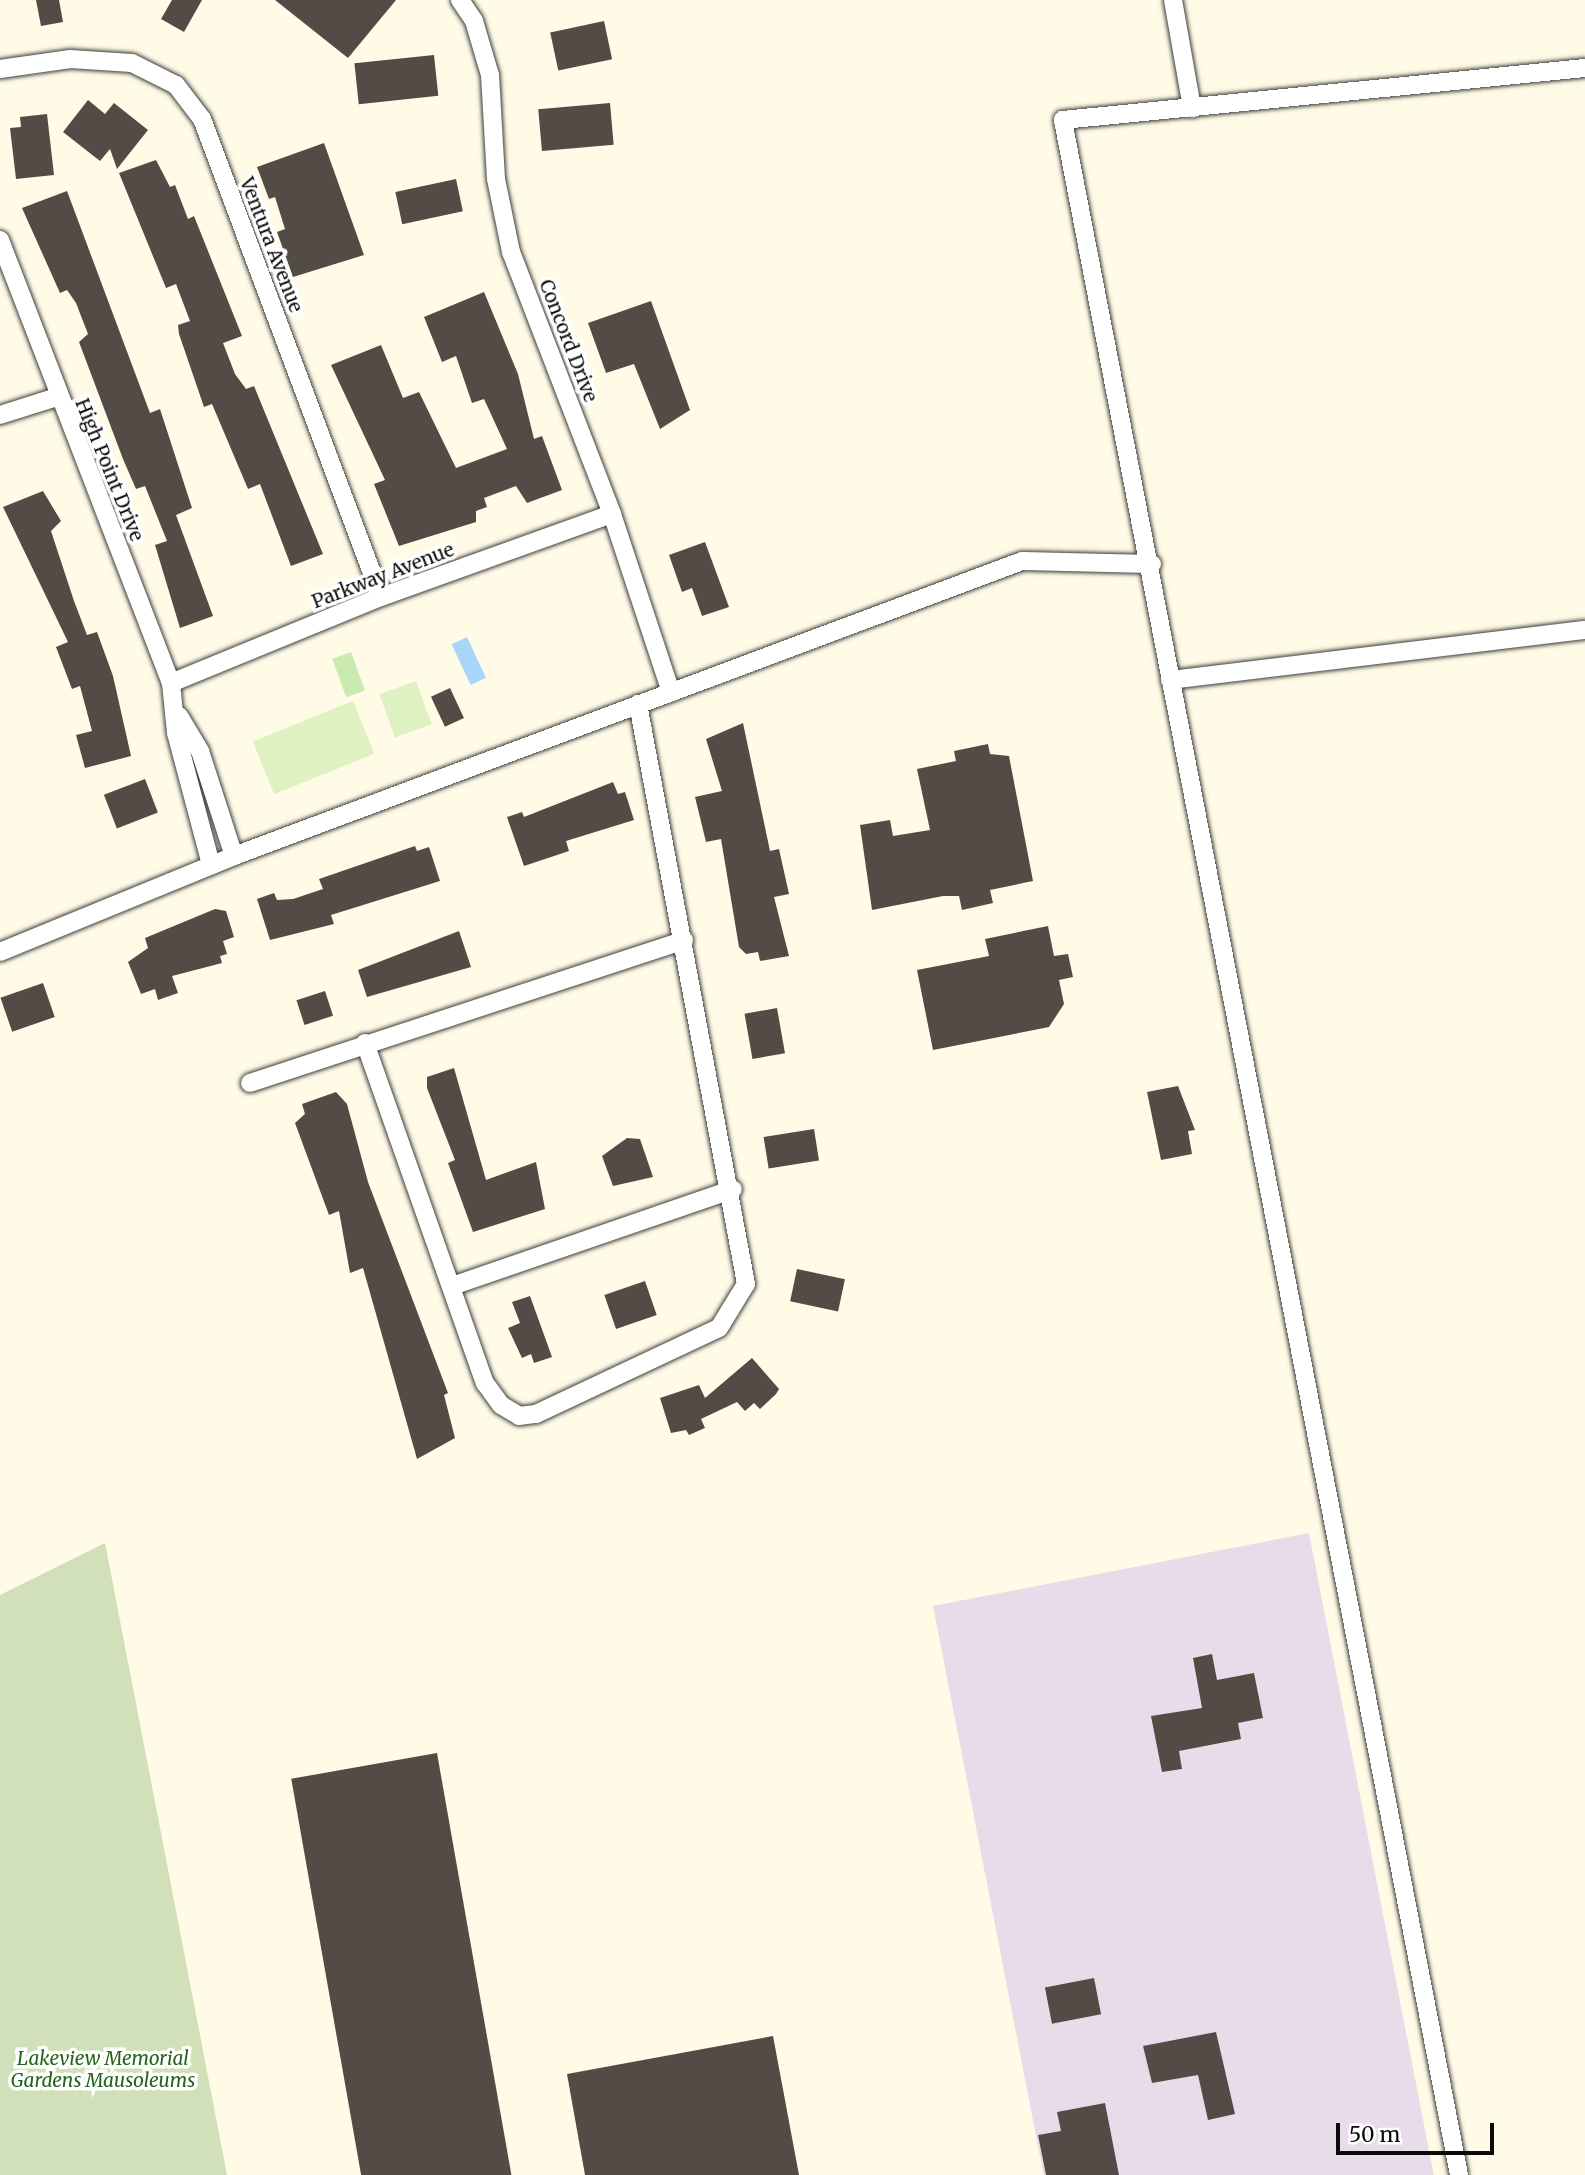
<!DOCTYPE html>
<html>
<head>
<meta charset="utf-8">
<style>
  body { margin:0 }
  #map { position:relative; width:1585px; height:2175px; overflow:hidden; background:#fffbe6; font-family:Merriweather,serif }
  div>[style] { position:absolute }
  .industrial>* { inset:0; background:#e9dcea; transform-origin:0 0 }
  .green>* { inset:0; background:#caeaaf; transform-origin:0 0 }
  .cemetery>* { inset:0; background:#d1e0b8 }
  .pitch>* { inset:0; background:#def1c1; transform-origin:0 0 }
  .water>* { inset:0; background:#a8d6f9; transform-origin:0 0 }
  .building>* { inset:0; background:#534b46; transform-origin:0 0 }
  .roads { filter:drop-shadow(0 0 2px #3d3d3d) drop-shadow(0 0 2px #3d3d3d) }
  .minor>* { height:18px; margin:-9px; padding:0 9px; transform-origin:9px; border-radius:9px; background:#fff }
  span { translate:-50% -50%; white-space:nowrap; text-align:center; line-height:1.15; -webkit-text-stroke:7px #fff; paint-order:stroke }
  .street-label { font-size:19px; color:#0a0a0a }
  .park-label { font-size:19px; color:#246318; font-style:italic }
  .scale { position:absolute; left:1336px; top:2123px; width:158px; height:32px; box-sizing:border-box; border:4px solid #0a0a0a; border-top:0; padding-left:9px; font-size:21px; line-height:24px; white-space:nowrap; color:#0a0a0a; -webkit-text-stroke:5px #fff; paint-order:stroke }
</style>
</head>
<body>
<div id="map">
  <div class="industrial">
    <i style="left:1309px;top:1533px;width:654px;height:383px;rotate:79deg"></i>
  </div>
  <div class="green">
    <i style="left:351px;top:652px;width:41px;height:20px;rotate:70deg"></i>
  </div>
  <div class="cemetery">
    <i style="clip-path:polygon(105px 1543px,227px 2175px,0 2175px,0 1595px)"></i>
  </div>
  <div class="pitch">
    <i style="left:416px;top:681px;width:46px;height:39px;rotate:70deg"></i>
    <i style="left:353px;top:701px;width:57px;height:108px;rotate:68deg"></i>
  </div>
  <div class="water">
    <i style="left:467px;top:637px;width:45px;height:17px;rotate:65deg"></i>
  </div>
  <div class="building">
    <i style="clip-path:polygon(36px 0,59px 0,63px 22px,41px 26px)"></i>
    <i style="clip-path:polygon(172px 0,202px 0,184px 32px,161px 19px)"></i>
    <i style="clip-path:polygon(275px 0,396px 0,348px 58px)"></i>
    <i style="left:604px;top:21px;width:39px;height:55px;rotate:78deg"></i>
    <i style="left:434px;top:55px;width:41px;height:80px;rotate:84deg"></i>
    <i style="clip-path:polygon(88px 100px,105px 114px,114px 103px,148px 130px,117px 169px,110px 149px,100px 161px,63px 132px)"></i>
    <i style="left:610px;top:103px;width:42px;height:72px;rotate:85deg"></i>
    <i style="clip-path:polygon(47px 114px,54px 175px,16px 179px,10px 128px,21px 127px,20px 117px)"></i>
    <i style="clip-path:polygon(324px 143px,364px 255px,293px 277px,277px 232px,285px 229px,275px 197px,269px 199px,257px 167px)"></i>
    <i style="clip-path:polygon(156px 160px,170px 187px,175px 185px,188px 219px,194px 216px,242px 336px,223px 343px,235px 374px,246px 389px,254px 386px,323px 554px,291px 566px,260px 484px,248px 489px,212px 404px,204px 407px,179px 334px,178px 325px,190px 321px,176px 284px,166px 288px,119px 173px)"></i>
    <i style="left:456px;top:179px;width:33px;height:62px;rotate:78deg"></i>
    <i style="clip-path:polygon(67px 191px,150px 413px,160px 409px,192px 508px,176px 515px,213px 616px,180px 628px,155px 545px,167px 541px,145px 486px,136px 489px,123px 459px,79px 342px,88px 334px,76px 303px,67px 290px,60px 293px,22px 208px)"></i>
    <i style="clip-path:polygon(484px 292px,518px 374px,534px 439px,542px 436px,562px 490px,527px 503px,516px 486px,484px 498px,487px 507px,476px 511px,476px 522px,399px 546px,374px 484px,385px 480px,331px 365px,381px 345px,403px 398px,419px 392px,456px 468px,507px 449px,484px 399px,472px 403px,456px 356px,442px 362px,424px 317px)"></i>
    <i style="clip-path:polygon(651px 301px,690px 410px,660px 429px,634px 364px,606px 373px,588px 323px)"></i>
    <i style="clip-path:polygon(43px 491px,61px 521px,51px 531px,74px 601px,87px 635px,97px 632px,113px 676px,131px 756px,85px 768px,76px 735px,92px 731px,80px 686px,72px 689px,56px 647px,68px 642px,3px 507px)"></i>
    <i style="clip-path:polygon(705px 542px,729px 607px,702px 616px,692px 588px,682px 592px,669px 555px)"></i>
    <i style="left:450px;top:688px;width:33px;height:21px;rotate:65deg"></i>
    <i style="clip-path:polygon(743px 723px,770px 851px,779px 849px,789px 894px,774px 897px,789px 956px,760px 961px,758px 952px,746px 954px,739px 947px,721px 839px,706px 842px,695px 797px,722px 791px,706px 739px)"></i>
    <i style="clip-path:polygon(988px 744px,990px 754px,1009px 756px,1033px 881px,990px 890px,993px 903px,962px 910px,959px 896px,943px 896px,872px 910px,860px 825px,890px 820px,893px 836px,930px 830px,917px 769px,956px 761px,954px 751px)"></i>
    <i style="left:145px;top:779px;width:36px;height:44px;rotate:69deg"></i>
    <i style="clip-path:polygon(613px 782px,618px 794px,625px 792px,634px 820px,566px 841px,569px 851px,524px 866px,507px 817px,522px 812px,524px 817px)"></i>
    <i style="clip-path:polygon(415px 846px,417px 851px,429px 847px,440px 881px,331px 915px,334px 924px,270px 940px,257px 899px,274px 893px,277px 900px,293px 899px,323px 889px,319px 879px)"></i>
    <i style="clip-path:polygon(215px 909px,226px 911px,234px 937px,223px 941px,227px 954px,220px 956px,222px 963px,172px 976px,178px 993px,158px 1000px,155px 989px,141px 994px,128px 962px,148px 948px,145px 938px)"></i>
    <i style="clip-path:polygon(1048px 926px,1054px 956px,1068px 954px,1073px 977px,1059px 980px,1064px 1004px,1049px 1027px,933px 1050px,917px 970px,989px 956px,985px 939px)"></i>
    <i style="clip-path:polygon(459px 931px,471px 967px,367px 997px,358px 970px)"></i>
    <i style="left:43px;top:983px;width:36px;height:45px;rotate:71deg"></i>
    <i style="left:325px;top:991px;width:26px;height:30px;rotate:72deg"></i>
    <i style="left:777px;top:1008px;width:46px;height:33px;rotate:80deg"></i>
    <i style="clip-path:polygon(454px 1068px,486px 1180px,536px 1162px,545px 1209px,473px 1232px,448px 1163px,455px 1160px,427px 1088px,427px 1077px)"></i>
    <i style="clip-path:polygon(1178px 1086px,1195px 1130px,1188px 1131px,1192px 1154px,1161px 1160px,1147px 1092px)"></i>
    <i style="clip-path:polygon(336px 1092px,347px 1104px,368px 1182px,448px 1393px,444px 1395px,455px 1438px,417px 1459px,363px 1268px,350px 1273px,339px 1211px,329px 1215px,295px 1123px,305px 1114px,302px 1104px)"></i>
    <i style="left:814px;top:1129px;width:32px;height:51px;rotate:81deg"></i>
    <i style="clip-path:polygon(627px 1138px,640px 1139px,653px 1177px,613px 1186px,602px 1156px)"></i>
    <i style="left:797px;top:1269px;width:49px;height:33px;rotate:12deg"></i>
    <i style="left:645px;top:1281px;width:36px;height:43px;rotate:71deg"></i>
    <i style="clip-path:polygon(530px 1296px,552px 1357px,534px 1363px,531px 1354px,522px 1358px,508px 1328px,520px 1323px,512px 1302px)"></i>
    <i style="clip-path:polygon(752px 1358px,779px 1389px,776px 1394px,760px 1409px,754px 1403px,745px 1411px,737px 1402px,701px 1419px,705px 1428px,689px 1435px,686px 1430px,671px 1433px,660px 1398px,699px 1385px,705px 1398px)"></i>
    <i style="clip-path:polygon(1212px 1654px,1217px 1680px,1254px 1673px,1263px 1718px,1238px 1723px,1241px 1739px,1179px 1751px,1182px 1769px,1162px 1772px,1151px 1716px,1202px 1708px,1193px 1658px)"></i>
    <i style="left:437px;top:1753px;width:429px;height:148px;rotate:80deg"></i>
    <i style="left:1094px;top:1978px;width:37px;height:50px;rotate:79deg"></i>
    <i style="clip-path:polygon(1216px 2032px,1235px 2114px,1208px 2120px,1198px 2075px,1152px 2083px,1143px 2046px)"></i>
    <i style="clip-path:polygon(773px 2036px,799px 2175px,585px 2175px,567px 2074px)"></i>
    <i style="clip-path:polygon(1105px 2103px,1119px 2175px,1046px 2175px,1038px 2135px,1061px 2131px,1057px 2112px)"></i>
  </div>
  <div class="roads">
    <div class="minor">
      <i style="left:460px;top:0;width:25px;rotate:56deg"></i>
      <i style="left:474px;top:21px;width:56px;rotate:73.5deg"></i>
      <i style="left:490px;top:75px;width:104px;rotate:86.7deg"></i>
      <i style="left:496px;top:179px;width:75px;rotate:78.4deg"></i>
      <i style="left:511px;top:252px;width:281px;rotate:68.9deg"></i>
      <i style="left:612px;top:514px;width:188px;rotate:71.7deg"></i>
      <i style="left:1173px;top:0;width:110px;rotate:80deg"></i>
      <i style="left:0;top:69px;width:71px;rotate:-8.1deg"></i>
      <i style="left:70px;top:59px;width:62px;rotate:3.7deg"></i>
      <i style="left:132px;top:63px;width:49px;rotate:26.6deg"></i>
      <i style="left:176px;top:85px;width:43px;rotate:52.6deg"></i>
      <i style="left:202px;top:119px;width:510px;rotate:69.47deg"></i>
      <i style="left:0;top:240px;width:475px;rotate:68.9deg"></i>
      <i style="left:171px;top:683px;width:50px;rotate:84.3deg"></i>
      <i style="left:176px;top:733px;width:137px;rotate:75.1deg"></i>
      <i style="left:0;top:415px;width:60px;rotate:-17.5deg"></i>
      <i style="left:1170px;top:680px;width:418px;rotate:-6.9deg"></i>
      <i style="left:171px;top:683px;width:227px;rotate:-22.3deg"></i>
      <i style="left:381px;top:597px;width:245px;rotate:-19.8deg"></i>
      <i style="left:179px;top:716px;width:41px;rotate:59deg"></i>
      <i style="left:200px;top:751px;width:110px;rotate:72.1deg"></i>
      <i style="left:0;top:952px;width:253px;rotate:-22.3deg"></i>
      <i style="left:234px;top:856px;width:841px;rotate:-20.52deg"></i>
      <i style="left:1022px;top:561px;width:130px;rotate:1.3deg"></i>
      <i style="left:365px;top:1043px;width:361px;rotate:70.6deg"></i>
      <i style="left:485px;top:1383px;width:27px;rotate:54deg"></i>
      <i style="left:501px;top:1405px;width:21px;rotate:31deg"></i>
      <i style="left:519px;top:1416px;width:17px;rotate:-7deg"></i>
      <i style="left:536px;top:1414px;width:202px;rotate:-25.2deg"></i>
      <i style="left:719px;top:1328px;width:52px;rotate:-58.5deg"></i>
      <i style="left:746px;top:1284px;width:590px;rotate:-100.55deg"></i>
      <i style="left:250px;top:1083px;width:457px;rotate:-18.2deg"></i>
      <i style="left:452px;top:1286px;width:297px;rotate:-19deg"></i>
      <i style="left:1459px;top:2175px;width:2093px;rotate:-100.91deg"></i>
      <i style="left:1063px;top:120px;width:525px;rotate:-5.69deg"></i>
    </div>
  </div>
  <div class="street-label">
    <span style="left:271px;top:245px;rotate:69deg">Ventura Avenue</span>
    <span style="left:568px;top:341px;rotate:69deg">Concord Drive</span>
    <span style="left:109px;top:470px;rotate:68deg">High Point Drive</span>
    <span style="left:383px;top:576px;rotate:-21deg">Parkway Avenue</span>
  </div>
  <div class="park-label">
    <span style="left:103px;top:2070px">Lakeview Memorial<br>Gardens Mausoleums</span>
  </div>
  <div class="scale">50 m</div>
</div>
</body>
</html>
